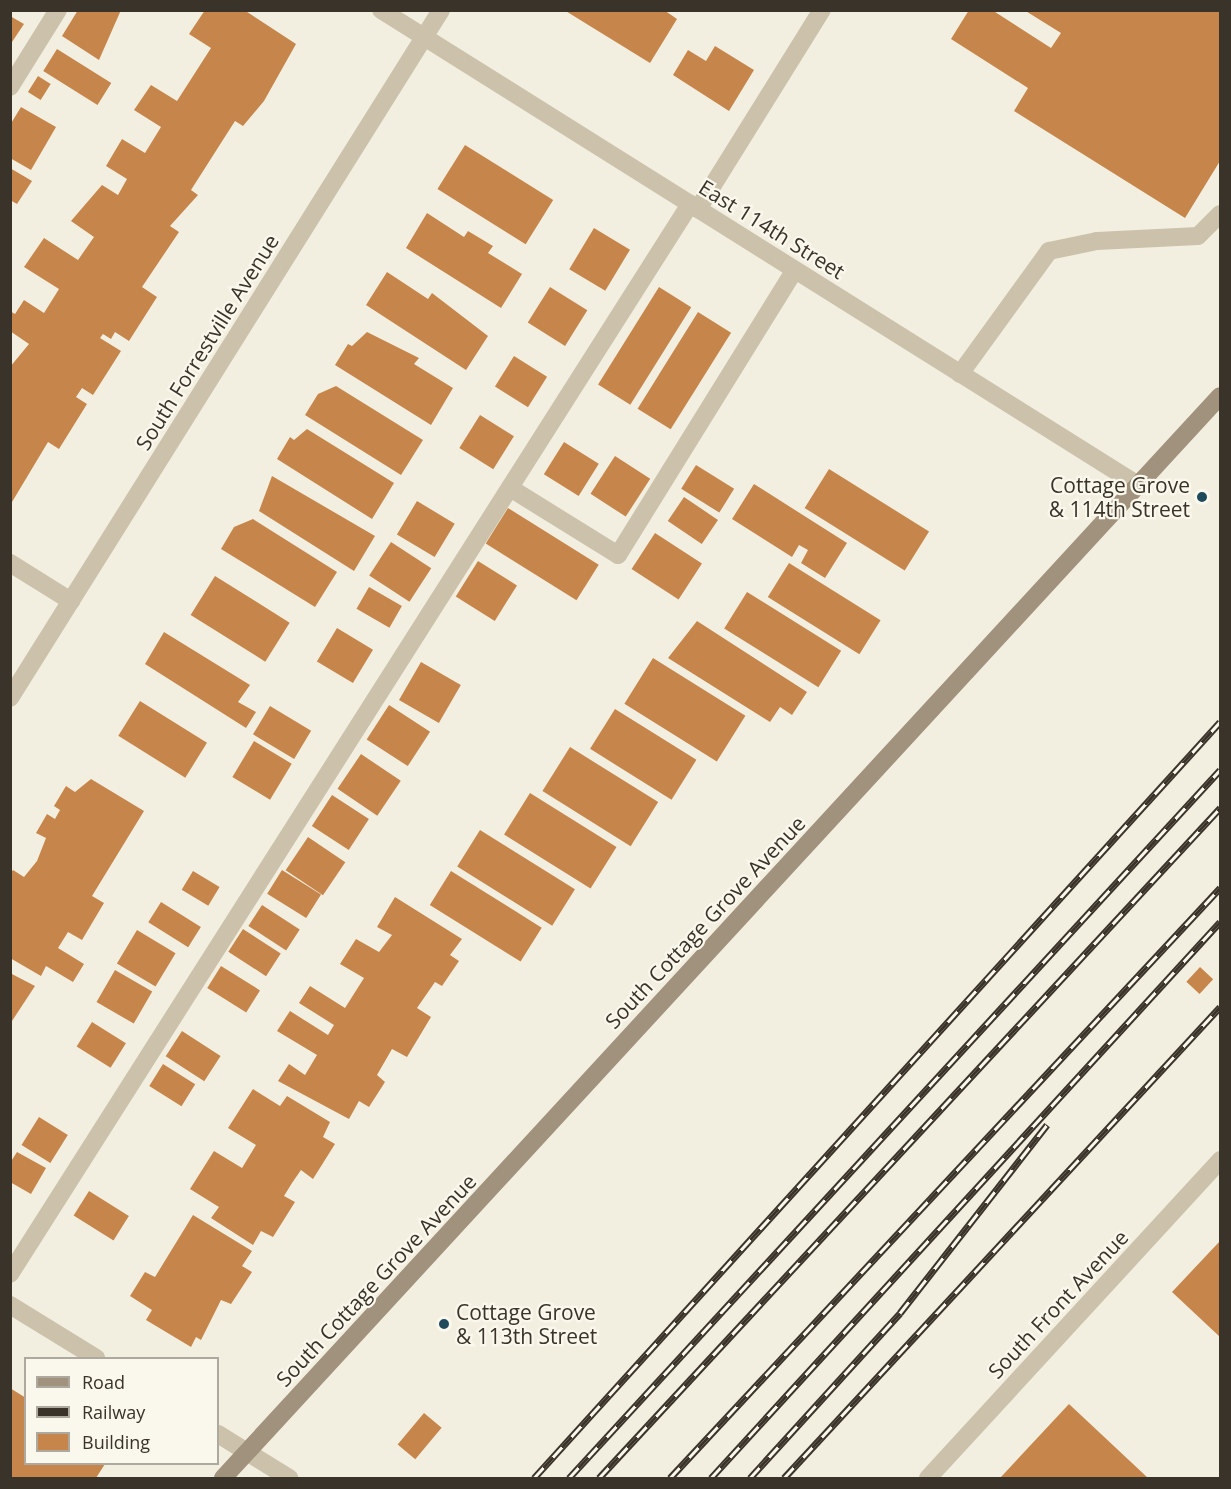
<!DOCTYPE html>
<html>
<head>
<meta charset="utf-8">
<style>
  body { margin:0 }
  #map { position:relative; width:1231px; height:1489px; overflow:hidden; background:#f3efe0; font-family:"Open Sans",sans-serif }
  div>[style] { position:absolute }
  .building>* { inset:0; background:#c6864b; transform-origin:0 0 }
  .lane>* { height:18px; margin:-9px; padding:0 9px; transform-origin:9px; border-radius:9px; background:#ccc2ab }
  .street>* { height:18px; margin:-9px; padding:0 9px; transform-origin:9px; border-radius:9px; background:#ccc2ab }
  .secondary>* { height:18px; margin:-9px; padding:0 9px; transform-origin:9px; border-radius:9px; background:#a0927c }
  .rail>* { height:7px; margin-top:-3.5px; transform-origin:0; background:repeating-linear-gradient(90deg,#faf7ed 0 14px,#3a332a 0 28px); box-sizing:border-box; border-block:2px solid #3a332a }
  .dots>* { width:16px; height:16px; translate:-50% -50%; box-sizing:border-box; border:3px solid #faf7ed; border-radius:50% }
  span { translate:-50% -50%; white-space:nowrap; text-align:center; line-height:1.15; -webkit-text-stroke:4.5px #faf7ed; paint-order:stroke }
  .street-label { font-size:21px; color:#3a332a }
  .poi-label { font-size:21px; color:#3a332a }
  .right { translate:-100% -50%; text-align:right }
  .left { translate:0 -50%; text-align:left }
  .frame { position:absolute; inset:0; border:12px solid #3a332a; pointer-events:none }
  .legend { position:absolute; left:24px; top:1357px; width:195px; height:108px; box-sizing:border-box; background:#faf7ed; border:2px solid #ada99f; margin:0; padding:8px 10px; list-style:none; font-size:18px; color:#3a332a }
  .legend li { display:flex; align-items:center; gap:12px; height:30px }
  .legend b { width:30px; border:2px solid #ada99f }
</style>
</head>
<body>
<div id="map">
  <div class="building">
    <i style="clip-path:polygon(78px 10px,121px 10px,99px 60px,62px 36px)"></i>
    <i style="clip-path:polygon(205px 10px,244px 10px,296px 44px,264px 101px,243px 126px,235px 121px,191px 190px,198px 195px,170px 226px,179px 232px,142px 287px,157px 297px,129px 341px,115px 332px,111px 339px,103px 334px,100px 338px,121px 351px,93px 395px,82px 388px,76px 397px,87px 404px,59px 449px,48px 442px,12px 502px,10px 367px,29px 344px,10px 331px,10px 311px,15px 314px,24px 300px,44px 313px,59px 289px,24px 267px,44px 238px,78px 260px,94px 237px,71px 221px,102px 185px,118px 195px,127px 179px,106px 166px,122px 139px,145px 153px,161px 127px,134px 110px,151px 85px,177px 101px,211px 48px,189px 34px)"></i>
    <i style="clip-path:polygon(564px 10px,664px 10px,677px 19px,650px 63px)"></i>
    <i style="clip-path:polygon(969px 10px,992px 10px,1051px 48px,1061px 33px,1024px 10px,1220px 10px,1220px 161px,1185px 218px,1014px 111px,1028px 88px,951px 39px)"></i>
    <i style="clip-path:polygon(10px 16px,24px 24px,10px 45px)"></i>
    <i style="clip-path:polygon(715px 46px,754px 70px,729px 111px,673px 75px,688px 50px,706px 61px)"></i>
    <i style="left:57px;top:49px;width:64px;height:26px;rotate:32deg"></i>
    <i style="left:38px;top:76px;width:15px;height:19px;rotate:32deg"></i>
    <i style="clip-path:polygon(21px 107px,56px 127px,31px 170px,10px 158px,10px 125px)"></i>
    <i style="left:465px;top:145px;width:104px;height:52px;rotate:32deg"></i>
    <i style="clip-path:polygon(10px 168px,32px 181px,17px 204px,10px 200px)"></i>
    <i style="clip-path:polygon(427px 213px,464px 237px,468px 231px,493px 246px,488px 253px,522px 274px,501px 308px,406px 248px)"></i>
    <i style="left:594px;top:228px;width:42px;height:48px;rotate:31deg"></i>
    <i style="clip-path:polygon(387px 272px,428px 299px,432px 293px,488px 336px,466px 370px,366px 305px)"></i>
    <i style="left:550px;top:287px;width:44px;height:42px;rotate:32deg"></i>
    <i style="left:659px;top:287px;width:38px;height:115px;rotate:32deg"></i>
    <i style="left:698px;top:312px;width:39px;height:114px;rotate:32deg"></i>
    <i style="clip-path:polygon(367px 332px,419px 358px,414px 364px,453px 388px,431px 425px,335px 365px,348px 344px,352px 346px)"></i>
    <i style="left:514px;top:356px;width:39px;height:36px;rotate:32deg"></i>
    <i style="clip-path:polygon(336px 386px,423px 440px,401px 475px,305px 415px,318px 394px)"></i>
    <i style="left:480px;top:415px;width:40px;height:39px;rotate:32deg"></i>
    <i style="clip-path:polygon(307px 429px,394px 483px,372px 519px,277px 459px,290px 437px,294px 440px)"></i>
    <i style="left:564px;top:442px;width:41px;height:38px;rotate:32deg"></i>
    <i style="left:615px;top:456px;width:42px;height:45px;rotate:33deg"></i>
    <i style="left:696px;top:465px;width:45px;height:28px;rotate:32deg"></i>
    <i style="left:829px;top:469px;width:118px;height:46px;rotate:32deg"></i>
    <i style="clip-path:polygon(272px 476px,375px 536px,354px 571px,259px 511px)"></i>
    <i style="clip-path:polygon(754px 484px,847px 543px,825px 578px,801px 563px,808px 550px,799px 545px,792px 557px,732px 519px)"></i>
    <i style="left:684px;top:497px;width:41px;height:29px;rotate:34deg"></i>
    <i style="left:417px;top:501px;width:44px;height:39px;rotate:31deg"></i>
    <i style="left:508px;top:508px;width:107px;height:42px;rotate:32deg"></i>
    <i style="clip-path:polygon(253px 519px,337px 572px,315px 607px,221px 549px,234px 527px)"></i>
    <i style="left:655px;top:533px;width:56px;height:43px;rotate:33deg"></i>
    <i style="left:391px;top:542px;width:48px;height:40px;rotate:33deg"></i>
    <i style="left:478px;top:561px;width:46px;height:42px;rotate:32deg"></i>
    <i style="left:789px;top:563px;width:108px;height:40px;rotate:32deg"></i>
    <i style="left:215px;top:576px;width:88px;height:46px;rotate:32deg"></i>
    <i style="left:369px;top:587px;width:38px;height:25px;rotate:30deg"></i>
    <i style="left:747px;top:592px;width:111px;height:43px;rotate:32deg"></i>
    <i style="clip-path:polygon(697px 621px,807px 692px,792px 715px,780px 707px,770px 722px,668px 658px)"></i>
    <i style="left:337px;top:628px;width:42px;height:39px;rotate:31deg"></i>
    <i style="clip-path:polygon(164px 632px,250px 685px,238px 702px,256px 712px,246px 728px,145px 664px)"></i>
    <i style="left:653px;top:658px;width:109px;height:54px;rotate:32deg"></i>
    <i style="left:421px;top:662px;width:46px;height:44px;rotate:30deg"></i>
    <i style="left:140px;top:701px;width:79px;height:41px;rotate:32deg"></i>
    <i style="left:389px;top:705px;width:49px;height:41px;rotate:33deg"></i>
    <i style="left:270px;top:706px;width:48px;height:33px;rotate:31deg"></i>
    <i style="left:615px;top:709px;width:96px;height:47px;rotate:32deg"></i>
    <i style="left:254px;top:741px;width:44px;height:42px;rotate:31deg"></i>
    <i style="left:570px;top:747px;width:104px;height:52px;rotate:32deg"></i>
    <i style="left:361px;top:754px;width:48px;height:42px;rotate:34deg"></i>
    <i style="clip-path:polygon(91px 779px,144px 811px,92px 896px,104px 903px,82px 940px,68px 932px,58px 948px,84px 964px,73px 982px,46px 966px,41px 976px,10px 958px,10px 874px,13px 870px,24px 877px,37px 861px,46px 838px,36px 833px,47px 814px,55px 819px,60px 810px,54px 806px,66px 786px,75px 792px)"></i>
    <i style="left:530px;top:793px;width:102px;height:49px;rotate:32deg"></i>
    <i style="left:332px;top:795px;width:44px;height:37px;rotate:33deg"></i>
    <i style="left:480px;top:830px;width:112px;height:43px;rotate:32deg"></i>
    <i style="left:308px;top:837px;width:45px;height:40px;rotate:34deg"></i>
    <i style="left:282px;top:870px;width:46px;height:28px;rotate:32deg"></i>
    <i style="left:193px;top:871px;width:31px;height:22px;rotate:31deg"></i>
    <i style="left:451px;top:871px;width:107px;height:40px;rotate:32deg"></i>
    <i style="clip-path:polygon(395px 897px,462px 939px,450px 955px,459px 961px,442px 986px,435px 982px,417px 1008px,431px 1017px,407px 1057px,392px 1049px,377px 1075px,385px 1082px,369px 1107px,359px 1101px,349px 1119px,278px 1081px,289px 1064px,305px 1075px,317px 1055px,277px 1031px,290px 1011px,328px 1035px,334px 1025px,299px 1003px,310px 986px,345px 1008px,364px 978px,340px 964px,356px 939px,379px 952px,392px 935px,377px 927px)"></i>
    <i style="left:161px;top:902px;width:47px;height:24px;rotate:32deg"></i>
    <i style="left:262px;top:905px;width:45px;height:25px;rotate:33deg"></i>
    <i style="left:243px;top:929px;width:45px;height:27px;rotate:33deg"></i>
    <i style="left:137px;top:930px;width:45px;height:39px;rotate:31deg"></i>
    <i style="left:221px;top:966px;width:46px;height:26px;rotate:32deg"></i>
    <i style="left:1200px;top:967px;width:18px;height:20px;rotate:43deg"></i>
    <i style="left:115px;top:970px;width:43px;height:37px;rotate:30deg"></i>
    <i style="clip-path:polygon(10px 973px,35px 986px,10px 1024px)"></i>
    <i style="left:92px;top:1022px;width:40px;height:29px;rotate:32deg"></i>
    <i style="left:182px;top:1031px;width:46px;height:30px;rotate:33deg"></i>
    <i style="left:163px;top:1064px;width:38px;height:26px;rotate:32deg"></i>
    <i style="clip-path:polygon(253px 1089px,280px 1106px,287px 1096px,330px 1122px,323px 1137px,335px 1144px,313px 1179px,301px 1170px,292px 1183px,284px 1196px,295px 1202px,273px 1237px,261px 1231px,253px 1245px,211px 1218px,219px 1207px,190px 1189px,214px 1151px,242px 1168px,256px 1145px,228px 1128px)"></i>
    <i style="left:39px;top:1117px;width:34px;height:33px;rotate:32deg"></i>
    <i style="clip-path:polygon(17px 1152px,46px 1168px,31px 1194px,10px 1182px,10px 1163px)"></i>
    <i style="left:89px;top:1191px;width:47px;height:29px;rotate:32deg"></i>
    <i style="clip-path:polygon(193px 1215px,252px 1251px,242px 1266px,252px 1272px,231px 1304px,221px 1300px,201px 1340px,196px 1337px,191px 1347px,146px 1320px,152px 1310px,130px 1296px,145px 1272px,155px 1277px)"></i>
    <i style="clip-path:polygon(1220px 1241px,1220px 1337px,1172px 1292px)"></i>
    <i style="clip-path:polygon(10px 1388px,26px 1398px,26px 1464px,105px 1464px,96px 1478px,10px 1478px)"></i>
    <i style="clip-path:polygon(1069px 1404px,1148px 1478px,1000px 1478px)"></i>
    <i style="left:424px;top:1413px;width:23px;height:41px;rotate:40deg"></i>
  </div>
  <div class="lane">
    <i style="left:10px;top:87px;width:91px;rotate:-58.1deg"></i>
    <i style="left:698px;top:209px;width:234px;rotate:-58.1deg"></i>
    <i style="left:960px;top:374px;width:152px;rotate:-54.1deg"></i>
    <i style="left:1049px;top:251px;width:49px;rotate:-11.8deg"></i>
    <i style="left:1097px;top:241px;width:101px;rotate:-2.8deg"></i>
    <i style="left:1198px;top:236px;width:31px;rotate:-45deg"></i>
    <i style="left:510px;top:488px;width:127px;rotate:31.8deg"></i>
    <i style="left:618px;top:555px;width:335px;rotate:-58.2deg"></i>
    <i style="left:10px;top:563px;width:72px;rotate:31.9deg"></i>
    <i style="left:10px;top:1274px;width:1268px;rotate:-57.56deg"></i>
  </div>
  <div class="street">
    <i style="left:381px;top:10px;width:894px;rotate:32.11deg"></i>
    <i style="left:10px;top:698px;width:812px;rotate:-57.93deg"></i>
    <i style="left:10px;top:1305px;width:101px;rotate:31.6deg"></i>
    <i style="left:218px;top:1434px;width:84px;rotate:31.8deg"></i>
    <i style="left:928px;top:1478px;width:432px;rotate:-47.4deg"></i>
  </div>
  <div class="secondary">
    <i style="left:223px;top:1478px;width:1471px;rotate:-47.34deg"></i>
  </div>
  <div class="rail">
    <i style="left:534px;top:1478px;width:1021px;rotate:-47.78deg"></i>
    <i style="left:569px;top:1478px;width:962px;rotate:-47.4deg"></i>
    <i style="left:599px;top:1478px;width:914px;rotate:-47.17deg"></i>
    <i style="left:670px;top:1478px;width:807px;rotate:-47.01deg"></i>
    <i style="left:711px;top:1478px;width:754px;rotate:-47.53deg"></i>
    <i style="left:750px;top:1478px;width:223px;rotate:-47.7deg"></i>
    <i style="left:900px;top:1313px;width:239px;rotate:-52deg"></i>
    <i style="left:784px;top:1478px;width:642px;rotate:-47.21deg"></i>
  </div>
  <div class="dots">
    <i style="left:1202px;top:497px;background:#1f4a5c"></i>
    <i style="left:444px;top:1324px;background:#1f4a5c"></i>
  </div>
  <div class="street-label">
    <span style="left:772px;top:229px;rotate:32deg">East 114th Street</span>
    <span style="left:207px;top:342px;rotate:-58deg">South Forrestville Avenue</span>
    <span style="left:705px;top:922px;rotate:-47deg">South Cottage Grove Avenue</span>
    <span style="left:376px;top:1280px;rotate:-47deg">South Cottage Grove Avenue</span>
    <span style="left:1058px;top:1304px;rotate:-47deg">South Front Avenue</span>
  </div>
  <div class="poi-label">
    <span class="right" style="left:1190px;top:497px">Cottage Grove<br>&amp; 114th Street</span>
    <span class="left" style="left:456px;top:1324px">Cottage Grove<br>&amp; 113th Street</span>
  </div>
  <div class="frame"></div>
  <ul class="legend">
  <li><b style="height:8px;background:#a0927c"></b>Road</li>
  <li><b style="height:8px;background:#3a332a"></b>Railway</li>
  <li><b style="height:16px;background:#c6864b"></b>Building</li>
  </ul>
</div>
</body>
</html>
